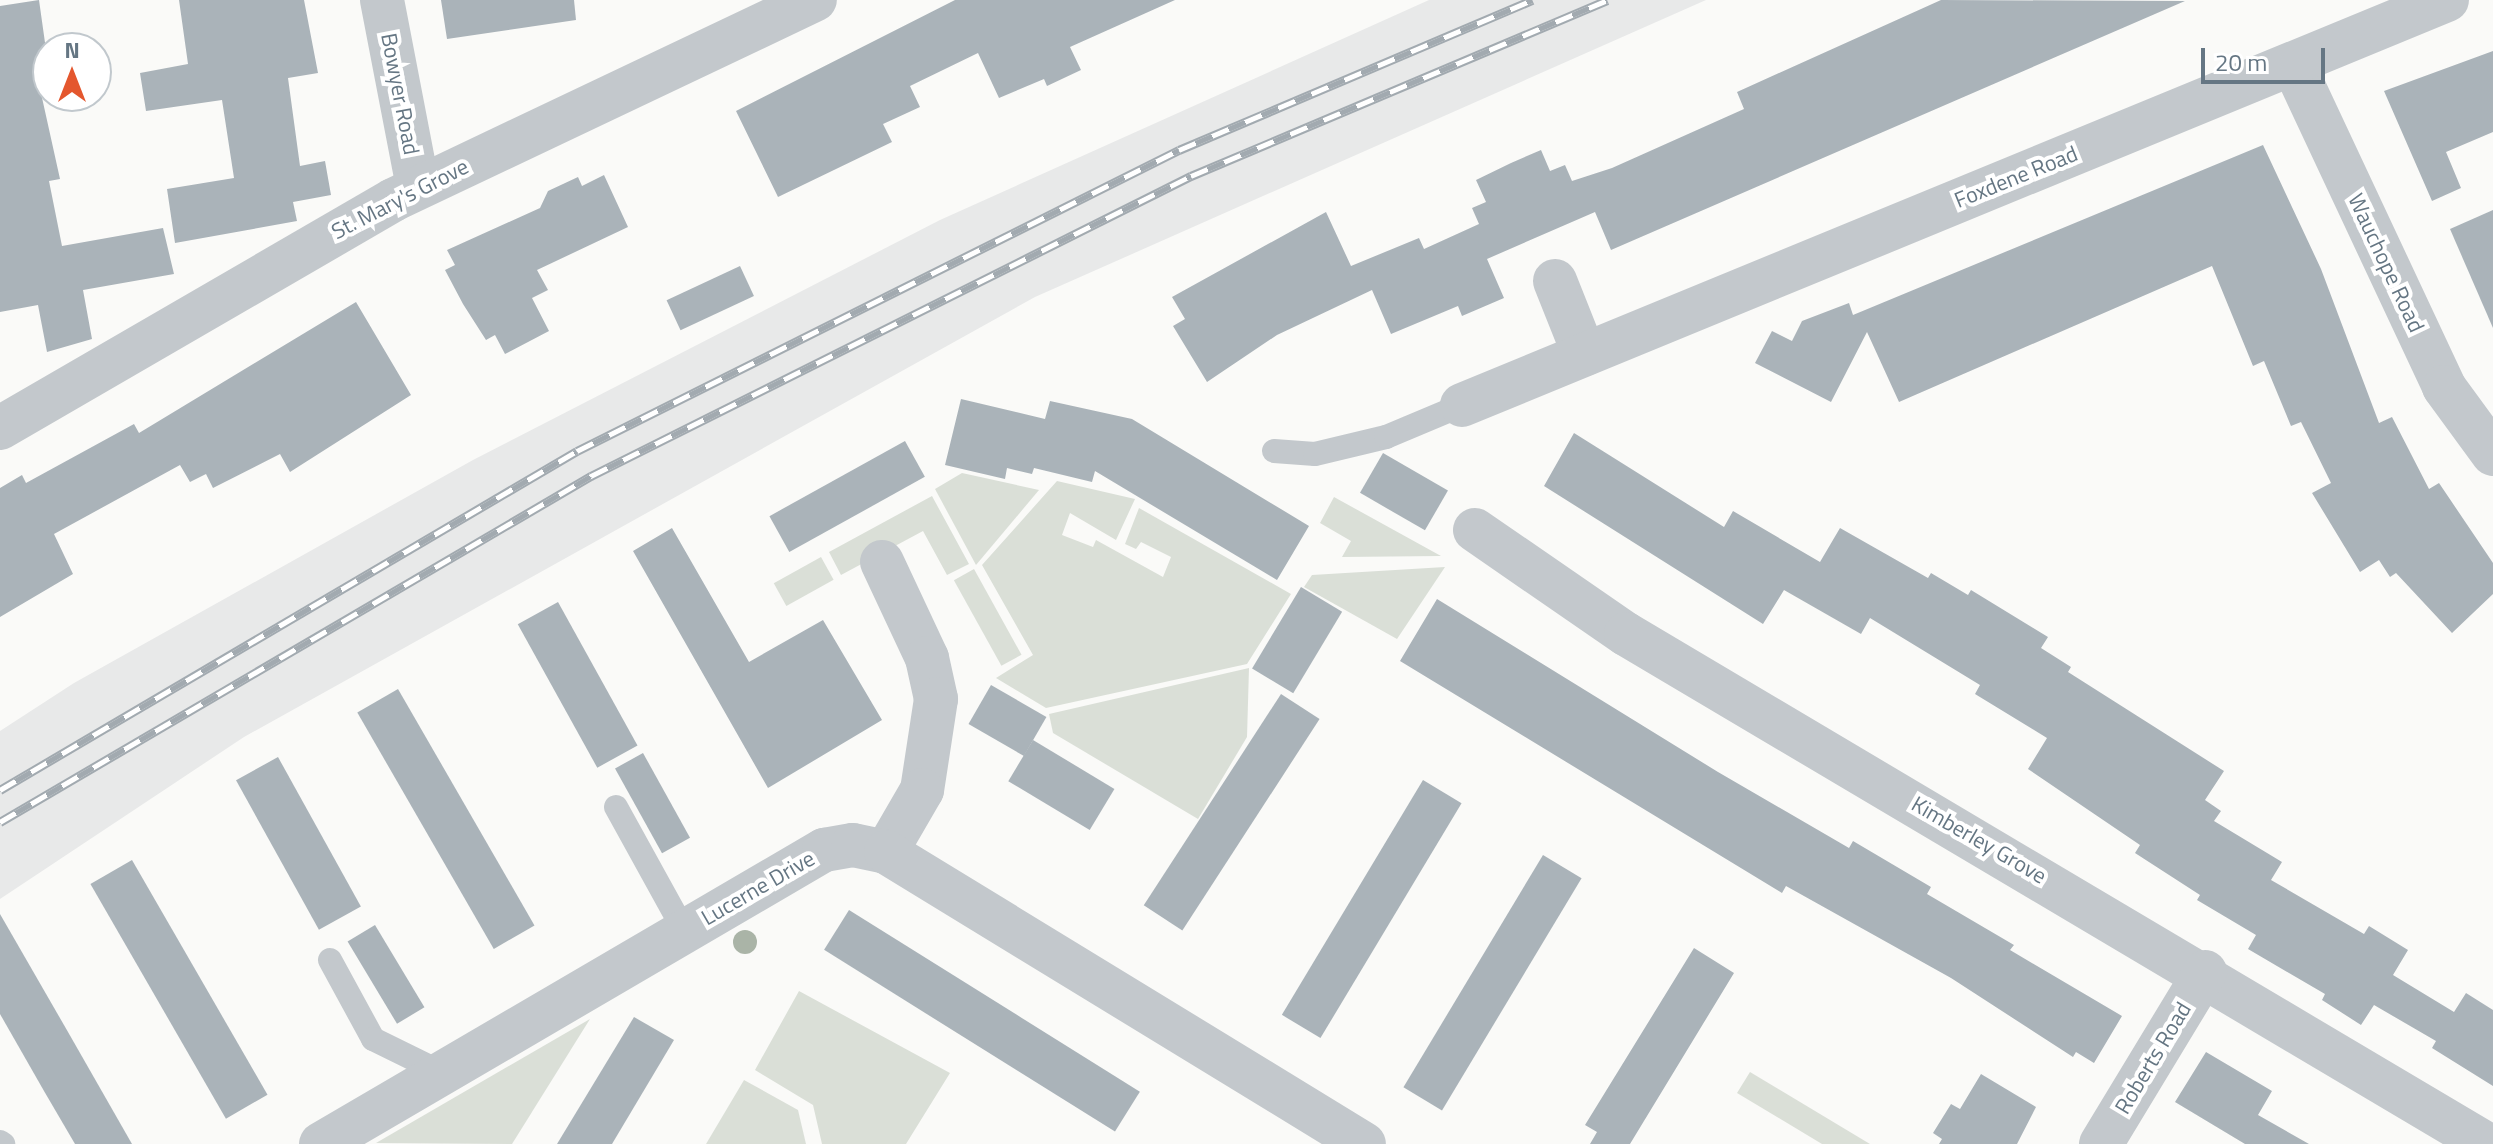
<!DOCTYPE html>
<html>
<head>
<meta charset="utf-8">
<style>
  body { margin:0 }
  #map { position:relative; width:2493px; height:1144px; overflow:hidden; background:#fafaf8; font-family:"Titillium Web",sans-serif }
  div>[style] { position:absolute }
  .built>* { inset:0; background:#e8e9e9 }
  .green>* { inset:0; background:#dadfd7; transform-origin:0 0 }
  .building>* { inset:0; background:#aab3b9; transform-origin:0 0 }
  .lane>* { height:24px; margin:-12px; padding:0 12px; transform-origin:12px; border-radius:12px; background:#c3c8cc }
  .street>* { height:44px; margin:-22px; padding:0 22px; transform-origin:22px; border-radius:22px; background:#c3c8cc }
  .rail>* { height:9px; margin-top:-4.5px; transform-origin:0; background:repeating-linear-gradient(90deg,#fff 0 18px,#a2aab0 0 36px); box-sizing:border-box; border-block:2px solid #a2aab0 }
  .trees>* { width:24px; height:24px; margin:-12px; border-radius:50%; background:#aab4a7 }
  span { translate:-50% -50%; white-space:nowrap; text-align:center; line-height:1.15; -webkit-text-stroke:8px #fff; paint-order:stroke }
  .street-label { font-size:22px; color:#657683 }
  .north { position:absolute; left:32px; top:32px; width:80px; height:80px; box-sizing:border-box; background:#fff; border:2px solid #c1c8cd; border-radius:50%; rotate:0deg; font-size:22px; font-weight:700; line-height:32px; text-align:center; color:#657683 }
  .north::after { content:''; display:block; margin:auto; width:28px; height:36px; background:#e4572e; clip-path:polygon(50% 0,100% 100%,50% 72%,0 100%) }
  .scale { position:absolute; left:2201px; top:48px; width:124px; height:36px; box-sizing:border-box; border:4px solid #657683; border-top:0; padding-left:10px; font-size:24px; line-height:28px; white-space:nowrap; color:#657683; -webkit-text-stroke:6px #fff; paint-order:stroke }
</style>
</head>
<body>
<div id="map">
  <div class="built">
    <i style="clip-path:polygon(1429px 0,1706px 0,1035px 297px,244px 737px,0 899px,0 731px,74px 683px,473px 460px,940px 220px)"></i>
  </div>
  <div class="green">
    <i style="clip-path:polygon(962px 473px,1039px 490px,976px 565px,935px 489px)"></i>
    <i style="clip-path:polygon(1057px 481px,1135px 499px,1116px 540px,1070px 513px,1062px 535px,1093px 547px,1096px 540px,1163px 577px,1171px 557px,1141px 542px,1136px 549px,1125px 544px,1139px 508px,1291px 594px,1247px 664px,1046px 708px,996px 678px,1033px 655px,982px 565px)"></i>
    <i style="clip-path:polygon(932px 496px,969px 564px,947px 575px,923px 531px,841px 575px,829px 552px)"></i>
    <i style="clip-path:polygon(1334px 497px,1441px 556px,1342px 557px,1351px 541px,1320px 523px)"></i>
    <i style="left:821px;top:557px;width:26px;height:54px;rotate:61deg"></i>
    <i style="clip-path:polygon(1445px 567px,1397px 639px,1304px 587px,1312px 575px)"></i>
    <i style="left:974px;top:569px;width:98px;height:23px;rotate:61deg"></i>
    <i style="clip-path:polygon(1249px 668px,1247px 737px,1198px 819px,1053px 733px,1049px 714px)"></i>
    <i style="clip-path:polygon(799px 991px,950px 1073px,906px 1144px,822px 1144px,813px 1105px,755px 1070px)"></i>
    <i style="clip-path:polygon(590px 1019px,512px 1144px,376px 1143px)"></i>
    <i style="clip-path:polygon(1750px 1072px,1870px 1144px,1822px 1144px,1737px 1093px)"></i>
    <i style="clip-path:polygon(744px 1080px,798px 1110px,806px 1144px,706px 1144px)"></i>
  </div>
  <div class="building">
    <i style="clip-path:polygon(39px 0,48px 64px,35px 66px,60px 179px,49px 181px,62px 246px,163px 228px,174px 274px,83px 290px,92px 339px,47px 352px,38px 305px,0 312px,0 6px)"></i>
    <i style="clip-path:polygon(179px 0,304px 0,318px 73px,288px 78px,300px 166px,325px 161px,331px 195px,293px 202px,297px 221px,175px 243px,167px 189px,234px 178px,222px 100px,146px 111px,140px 73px,188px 64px)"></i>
    <i style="clip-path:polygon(441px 0,574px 0,576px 20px,447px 39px)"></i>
    <i style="clip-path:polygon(955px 0,1175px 0,1070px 47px,1081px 70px,1047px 86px,1044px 79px,999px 98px,978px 53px,910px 86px,920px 107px,883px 124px,892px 142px,778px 197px,736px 111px)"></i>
    <i style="clip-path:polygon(1941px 0,2185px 1px,1611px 250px,1595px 212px,1535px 238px,1487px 259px,1504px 298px,1462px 316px,1458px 306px,1391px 334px,1372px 290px,1277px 335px,1207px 382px,1173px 326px,1185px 319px,1172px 297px,1326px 212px,1351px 266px,1419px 238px,1424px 249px,1479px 224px,1472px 208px,1486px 202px,1476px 180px,1511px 163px,1541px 150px,1550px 171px,1565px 165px,1572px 181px,1612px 168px,1744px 109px,1737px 92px)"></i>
    <i style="clip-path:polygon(2493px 51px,2493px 132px,2446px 152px,2461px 188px,2432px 201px,2384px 91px)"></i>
    <i style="clip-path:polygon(2263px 145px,2321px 269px,2379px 423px,2392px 417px,2429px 489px,2439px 483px,2493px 563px,2493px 594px,2452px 633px,2396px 573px,2390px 577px,2379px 560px,2360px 572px,2312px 493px,2331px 483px,2301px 422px,2291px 426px,2264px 361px,2253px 366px,2212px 266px,1899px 402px,1867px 332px,1831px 402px,1755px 363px,1772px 331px,1792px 341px,1802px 321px,1849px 303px,1853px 315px)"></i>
    <i style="clip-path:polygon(604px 175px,628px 227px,537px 270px,548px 290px,532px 298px,549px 331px,505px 354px,495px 335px,486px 340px,463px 304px,445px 270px,455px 265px,447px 250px,540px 208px,548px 191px,578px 177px,582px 186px)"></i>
    <i style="clip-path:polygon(2493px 210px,2493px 328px,2450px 229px)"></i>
    <i style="left:740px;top:266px;width:33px;height:81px;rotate:65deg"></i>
    <i style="clip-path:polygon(356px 302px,411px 395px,290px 472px,280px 454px,213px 488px,206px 474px,190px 482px,180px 465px,54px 534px,73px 574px,0 617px,0 488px,22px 475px,26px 483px,134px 424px,139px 433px)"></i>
    <i style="clip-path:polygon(961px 399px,1045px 419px,1050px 401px,1132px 419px,1309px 526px,1277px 580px,1095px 471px,1092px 482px,1034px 468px,1032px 474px,1007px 468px,1005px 479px,945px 465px)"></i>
    <i style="clip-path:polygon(1574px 433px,1724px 527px,1733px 511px,1820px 562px,1840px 528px,1928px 578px,1931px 573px,1968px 595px,1971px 590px,2048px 637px,2041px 648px,2071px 667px,2068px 672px,2224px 771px,2205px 800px,2221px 811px,2214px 821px,2282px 862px,2271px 880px,2364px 934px,2369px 926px,2408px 950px,2393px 975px,2454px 1012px,2466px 993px,2493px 1010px,2493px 1086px,2432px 1048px,2436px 1041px,2374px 1005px,2361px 1025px,2322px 1000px,2325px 994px,2248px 949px,2256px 935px,2197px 900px,2200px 895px,2135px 853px,2140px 845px,2028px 769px,2047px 738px,1975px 694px,1980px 685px,1870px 618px,1861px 634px,1784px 590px,1763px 624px,1544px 486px)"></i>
    <i style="left:905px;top:441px;width:41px;height:155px;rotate:61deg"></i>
    <i style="left:1383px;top:453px;width:75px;height:46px;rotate:30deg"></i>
    <i style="clip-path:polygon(672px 528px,749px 662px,823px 620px,882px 720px,768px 788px,633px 551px)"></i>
    <i style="left:1301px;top:587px;width:48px;height:95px;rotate:31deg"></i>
    <i style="clip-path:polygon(1437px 599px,1718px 772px,1849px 848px,1853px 841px,1931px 887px,1927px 894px,2014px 945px,2010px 950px,2122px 1016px,2094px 1063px,2076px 1052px,2073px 1057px,1951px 978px,1786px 886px,1782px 893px,1400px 661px)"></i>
    <i style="left:558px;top:602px;width:164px;height:46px;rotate:61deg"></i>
    <i style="left:991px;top:685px;width:64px;height:45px;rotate:30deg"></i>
    <i style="left:398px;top:689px;width:273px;height:47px;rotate:60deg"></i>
    <i style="left:1281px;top:694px;width:46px;height:252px;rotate:33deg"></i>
    <i style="left:1033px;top:740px;width:95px;height:48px;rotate:31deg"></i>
    <i style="left:643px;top:753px;width:97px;height:32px;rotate:61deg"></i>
    <i style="left:278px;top:757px;width:171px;height:48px;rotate:61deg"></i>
    <i style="left:1423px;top:780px;width:45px;height:274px;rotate:31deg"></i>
    <i style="left:1543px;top:855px;width:45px;height:271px;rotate:31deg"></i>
    <i style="left:132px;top:860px;width:271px;height:48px;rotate:60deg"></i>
    <i style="left:849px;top:910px;width:343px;height:47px;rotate:32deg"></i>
    <i style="clip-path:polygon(0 914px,68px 1032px,132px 1144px,75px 1144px,44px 1091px,0 1014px)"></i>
    <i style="left:375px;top:925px;width:96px;height:32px;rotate:59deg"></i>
    <i style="clip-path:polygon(1694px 948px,1734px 973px,1630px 1144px,1590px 1144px,1597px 1132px,1585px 1125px)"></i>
    <i style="clip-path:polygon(634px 1017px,674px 1040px,612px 1144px,557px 1144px)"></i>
    <i style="clip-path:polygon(2206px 1052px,2272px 1091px,2258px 1115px,2309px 1144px,2245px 1144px,2175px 1102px)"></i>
    <i style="clip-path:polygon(1981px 1074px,2036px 1107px,2017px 1144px,1939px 1144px,1942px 1139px,1933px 1133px,1951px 1104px,1960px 1109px)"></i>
  </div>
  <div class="lane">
    <i style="left:1274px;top:451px;width:41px;rotate:4.2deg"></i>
    <i style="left:1315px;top:454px;width:73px;rotate:-13.5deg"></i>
    <i style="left:1386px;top:437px;width:82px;rotate:-22.8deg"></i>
    <i style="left:616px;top:807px;width:141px;rotate:61.1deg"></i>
    <i style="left:330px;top:960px;width:90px;rotate:61.4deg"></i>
    <i style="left:373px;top:1039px;width:72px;rotate:26.2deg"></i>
    <i style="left:0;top:1142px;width:4px;rotate:34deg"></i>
  </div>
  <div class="street">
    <i style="left:382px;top:0;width:190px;rotate:79.1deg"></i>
    <i style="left:2293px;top:64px;width:357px;rotate:64.9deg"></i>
    <i style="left:2444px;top:387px;width:83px;rotate:53.8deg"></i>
    <i style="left:1555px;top:281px;width:79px;rotate:68.3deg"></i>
    <i style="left:1462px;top:405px;width:1065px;rotate:-22.35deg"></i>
    <i style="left:0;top:428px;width:454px;rotate:-30.1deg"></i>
    <i style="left:393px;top:200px;width:467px;rotate:-25.4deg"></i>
    <i style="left:1475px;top:530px;width:183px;rotate:34.6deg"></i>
    <i style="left:1626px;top:634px;width:1000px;rotate:30.67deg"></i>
    <i style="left:882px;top:562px;width:106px;rotate:64.9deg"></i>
    <i style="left:927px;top:658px;width:42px;rotate:77.6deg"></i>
    <i style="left:936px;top:699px;width:92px;rotate:98.7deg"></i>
    <i style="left:922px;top:790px;width:72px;rotate:120.1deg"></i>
    <i style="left:321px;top:1144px;width:583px;rotate:-30.31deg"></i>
    <i style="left:824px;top:850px;width:29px;rotate:-10deg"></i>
    <i style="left:853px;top:845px;width:34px;rotate:12deg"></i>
    <i style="left:886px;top:852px;width:560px;rotate:31.42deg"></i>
    <i style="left:2101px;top:1144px;width:201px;rotate:-58.8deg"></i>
  </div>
  <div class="rail">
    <i style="left:0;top:790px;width:669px;rotate:-30.44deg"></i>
    <i style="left:577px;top:451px;width:673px;rotate:-26.57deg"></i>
    <i style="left:1179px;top:150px;width:384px;rotate:-23deg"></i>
    <i style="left:0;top:822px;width:685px;rotate:-30.35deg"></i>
    <i style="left:591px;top:476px;width:671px;rotate:-26.57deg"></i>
    <i style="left:1191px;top:176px;width:452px;rotate:-22.9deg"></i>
  </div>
  <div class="trees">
    <i style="left:745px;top:942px"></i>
  </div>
  <div class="street-label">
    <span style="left:400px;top:94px;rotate:79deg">Bowyer Road</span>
    <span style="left:2016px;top:177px;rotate:-22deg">Foxdene Road</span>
    <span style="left:400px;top:199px;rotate:-27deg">St. Mary's Grove</span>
    <span style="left:2386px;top:263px;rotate:65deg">Wauchope Road</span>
    <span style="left:1979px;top:840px;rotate:30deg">Kimberley Grove</span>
    <span style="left:758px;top:888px;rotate:-30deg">Lucerne Drive</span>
    <span style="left:2153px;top:1058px;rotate:-59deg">Roberts Road</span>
  </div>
  <div class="north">N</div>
  <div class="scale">20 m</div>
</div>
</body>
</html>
